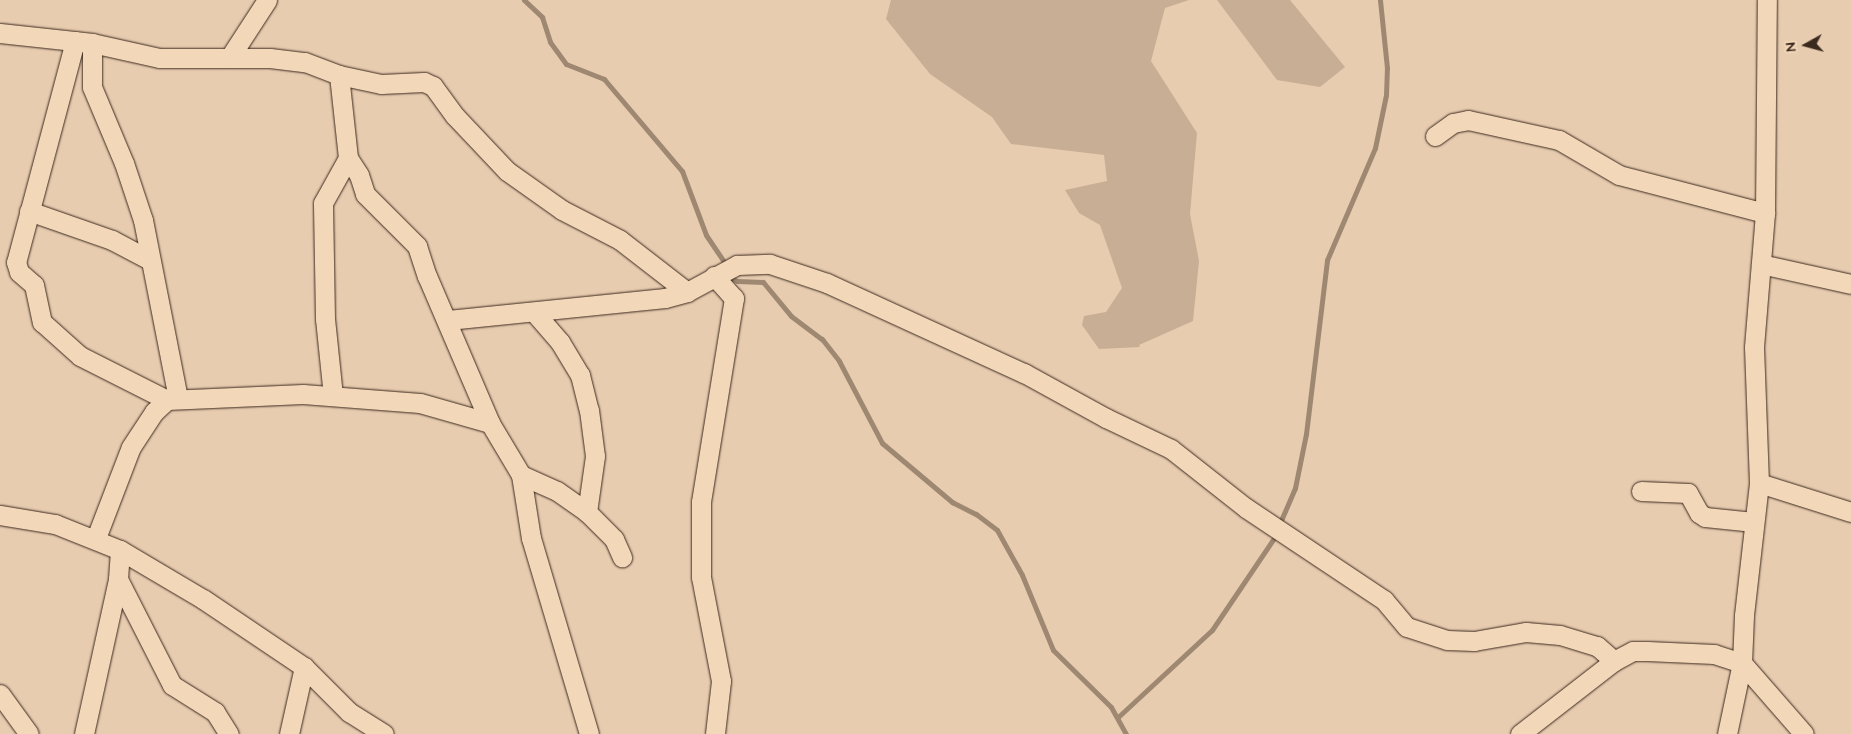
<!DOCTYPE html>
<html>
<head>
<meta charset="utf-8">
<style>
  body { margin:0 }
  #map { position:relative; width:1851px; height:734px; overflow:hidden; background:#e8ccb0; font-family:"Architects Daughter",sans-serif }
  div>[style] { position:absolute }
  .green>* { inset:0; background:#c8ae95 }
  .stream>* { height:5px; margin:-2.5px; padding:0 2.5px; transform-origin:2.5px; border-radius:2.5px; background:#9e8872 }
  .roads { filter:drop-shadow(0 0 1px #3b2a1e) drop-shadow(0 0 1px #3b2a1e) }
  .minor>* { height:19px; margin:-9.5px; padding:0 9.5px; transform-origin:9.5px; border-radius:9.5px; background:#f3d7b9 }
  span { translate:-50% -50%; white-space:nowrap; text-align:center; line-height:1.15; -webkit-text-stroke:4.5px #f3d7b9; paint-order:stroke }
  .north { position:absolute; left:1781px; top:20px; width:50px; height:50px; -webkit-text-stroke:4px #f3d7b9; paint-order:stroke; rotate:263deg; font-size:14px; font-weight:700; line-height:20px; text-align:center; color:#3b2a1e }
  .north::after { content:''; display:block; margin:auto; width:18px; height:22px; background:#3b2a1e; clip-path:polygon(50% 0,100% 100%,50% 72%,0 100%) }
</style>
</head>
<body>
<div id="map">
  <div class="green">
    <i style="clip-path:polygon(891px 0,1189px 0,1165px 8px,1151px 61px,1197px 133px,1190px 214px,1199px 261px,1193px 321px,1139px 345px,1140px 347px,1099px 349px,1082px 325px,1084px 316px,1106px 312px,1122px 288px,1100px 225px,1079px 213px,1065px 190px,1107px 181px,1104px 155px,1011px 144px,992px 117px,930px 74px,886px 19px)"></i>
    <i style="clip-path:polygon(1217px 0,1290px 0,1345px 67px,1320px 87px,1277px 80px)"></i>
  </div>
  <div class="stream">
    <i style="left:524px;top:0;width:25px;rotate:43deg"></i>
    <i style="left:542px;top:17px;width:26px;rotate:72deg"></i>
    <i style="left:550px;top:42px;width:27px;rotate:54deg"></i>
    <i style="left:566px;top:64px;width:41px;rotate:21.5deg"></i>
    <i style="left:604px;top:79px;width:121px;rotate:49.7deg"></i>
    <i style="left:682px;top:171px;width:68px;rotate:69.4deg"></i>
    <i style="left:706px;top:235px;width:36px;rotate:56deg"></i>
    <i style="left:728px;top:276px;width:10px;rotate:29deg"></i>
    <i style="left:737px;top:281px;width:26px;rotate:2deg"></i>
    <i style="left:763px;top:282px;width:44px;rotate:50.5deg"></i>
    <i style="left:791px;top:316px;width:39px;rotate:37deg"></i>
    <i style="left:822px;top:339px;width:28px;rotate:52deg"></i>
    <i style="left:839px;top:361px;width:93px;rotate:62.3deg"></i>
    <i style="left:882px;top:443px;width:92px;rotate:40.1deg"></i>
    <i style="left:952px;top:502px;width:27px;rotate:27deg"></i>
    <i style="left:976px;top:514px;width:26px;rotate:37deg"></i>
    <i style="left:997px;top:530px;width:51px;rotate:60.9deg"></i>
    <i style="left:1022px;top:575px;width:81px;rotate:67.5deg"></i>
    <i style="left:1053px;top:650px;width:81px;rotate:44.5deg"></i>
    <i style="left:1111px;top:707px;width:31px;rotate:61deg"></i>
    <i style="left:1279px;top:525px;width:40px;rotate:-66.6deg"></i>
    <i style="left:1295px;top:488px;width:55px;rotate:-78.5deg"></i>
    <i style="left:1306px;top:434px;width:175px;rotate:-83.1deg"></i>
    <i style="left:1327px;top:260px;width:122px;rotate:-66.8deg"></i>
    <i style="left:1375px;top:148px;width:54px;rotate:-78.3deg"></i>
    <i style="left:1386px;top:95px;width:27px;rotate:-88deg"></i>
    <i style="left:1387px;top:68px;width:68px;rotate:-95.9deg"></i>
    <i style="left:1118px;top:717px;width:128px;rotate:-42.8deg"></i>
    <i style="left:1212px;top:630px;width:111px;rotate:-56deg"></i>
  </div>
  <div class="roads">
    <div class="minor">
      <i style="left:0;top:33px;width:93px;rotate:6.2deg"></i>
      <i style="left:92px;top:43px;width:69px;rotate:12.6deg"></i>
      <i style="left:159px;top:58px;width:111px"></i>
      <i style="left:270px;top:58px;width:35px;rotate:7deg"></i>
      <i style="left:305px;top:62px;width:36px;rotate:21deg"></i>
      <i style="left:339px;top:75px;width:83px;rotate:83.8deg"></i>
      <i style="left:348px;top:158px;width:20px;rotate:57deg"></i>
      <i style="left:359px;top:175px;width:20px;rotate:72deg"></i>
      <i style="left:365px;top:194px;width:74px;rotate:45deg"></i>
      <i style="left:417px;top:246px;width:32px;rotate:72deg"></i>
      <i style="left:427px;top:276px;width:160px;rotate:66.8deg"></i>
      <i style="left:490px;top:423px;width:61px;rotate:59.2deg"></i>
      <i style="left:521px;top:475px;width:64px;rotate:81deg"></i>
      <i style="left:531px;top:538px;width:204px;rotate:73.5deg"></i>
      <i style="left:75px;top:41px;width:229px;rotate:104.9deg"></i>
      <i style="left:16px;top:262px;width:10px;rotate:73deg"></i>
      <i style="left:19px;top:272px;width:20px;rotate:41deg"></i>
      <i style="left:34px;top:285px;width:38px;rotate:78deg"></i>
      <i style="left:42px;top:322px;width:51px;rotate:41.8deg"></i>
      <i style="left:80px;top:356px;width:97px;rotate:26.8deg"></i>
      <i style="left:92px;top:43px;width:44px;rotate:90deg"></i>
      <i style="left:92px;top:87px;width:82px;rotate:67.2deg"></i>
      <i style="left:124px;top:163px;width:60px;rotate:71.6deg"></i>
      <i style="left:143px;top:220px;width:182px;rotate:78.9deg"></i>
      <i style="left:230px;top:57px;width:68px;rotate:-57deg"></i>
      <i style="left:339px;top:75px;width:43px;rotate:12.1deg"></i>
      <i style="left:381px;top:84px;width:43px;rotate:-2.7deg"></i>
      <i style="left:424px;top:82px;width:10px;rotate:24deg"></i>
      <i style="left:433px;top:86px;width:37px;rotate:54deg"></i>
      <i style="left:455px;top:116px;width:76px;rotate:46.6deg"></i>
      <i style="left:507px;top:171px;width:67px;rotate:35.3deg"></i>
      <i style="left:562px;top:210px;width:65px;rotate:27.3deg"></i>
      <i style="left:620px;top:240px;width:85px;rotate:37.8deg"></i>
      <i style="left:1435px;top:136px;width:22px;rotate:-36deg"></i>
      <i style="left:1453px;top:123px;width:15px;rotate:-11deg"></i>
      <i style="left:1468px;top:120px;width:93px;rotate:12.4deg"></i>
      <i style="left:1559px;top:140px;width:69px;rotate:30.3deg"></i>
      <i style="left:1619px;top:175px;width:151px;rotate:14.6deg"></i>
      <i style="left:29px;top:211px;width:88px;rotate:19.3deg"></i>
      <i style="left:112px;top:240px;width:43px;rotate:27.8deg"></i>
      <i style="left:1761px;top:264px;width:92px;rotate:12.5deg"></i>
      <i style="left:714px;top:276px;width:30px;rotate:48deg"></i>
      <i style="left:734px;top:298px;width:207px;rotate:99.2deg"></i>
      <i style="left:701px;top:502px;width:75px;rotate:90deg"></i>
      <i style="left:701px;top:577px;width:106px;rotate:79.1deg"></i>
      <i style="left:721px;top:681px;width:53px;rotate:96.5deg"></i>
      <i style="left:534px;top:312px;width:40px;rotate:49deg"></i>
      <i style="left:560px;top:342px;width:39px;rotate:59deg"></i>
      <i style="left:580px;top:375px;width:36px;rotate:76deg"></i>
      <i style="left:589px;top:410px;width:46px;rotate:82.6deg"></i>
      <i style="left:595px;top:456px;width:57px;rotate:98.1deg"></i>
      <i style="left:448px;top:320px;width:218px;rotate:-5.8deg"></i>
      <i style="left:665px;top:298px;width:23px;rotate:-15deg"></i>
      <i style="left:687px;top:292px;width:57px;rotate:-28.4deg"></i>
      <i style="left:737px;top:265px;width:33px;rotate:-2deg"></i>
      <i style="left:770px;top:264px;width:60px;rotate:18.4deg"></i>
      <i style="left:827px;top:283px;width:217px;rotate:24.6deg"></i>
      <i style="left:1024px;top:373px;width:94px;rotate:28.8deg"></i>
      <i style="left:1106px;top:418px;width:72px;rotate:25.5deg"></i>
      <i style="left:1171px;top:449px;width:95px;rotate:38.2deg"></i>
      <i style="left:1246px;top:508px;width:166px;rotate:33.7deg"></i>
      <i style="left:1384px;top:600px;width:35px;rotate:50deg"></i>
      <i style="left:1407px;top:627px;width:42px;rotate:18deg"></i>
      <i style="left:1447px;top:640px;width:27px;rotate:2deg"></i>
      <i style="left:1474px;top:641px;width:53px;rotate:-9.8deg"></i>
      <i style="left:1526px;top:632px;width:34px;rotate:5deg"></i>
      <i style="left:1560px;top:635px;width:39px;rotate:17deg"></i>
      <i style="left:1597px;top:646px;width:23px;rotate:41deg"></i>
      <i style="left:333px;top:396px;width:77px;rotate:-95.9deg"></i>
      <i style="left:325px;top:319px;width:116px;rotate:-91deg"></i>
      <i style="left:323px;top:203px;width:51px;rotate:-60.9deg"></i>
      <i style="left:521px;top:475px;width:39px;rotate:24deg"></i>
      <i style="left:557px;top:491px;width:37px;rotate:35deg"></i>
      <i style="left:587px;top:512px;width:38px;rotate:45deg"></i>
      <i style="left:614px;top:539px;width:20px;rotate:66deg"></i>
      <i style="left:1759px;top:483px;width:96px;rotate:17.5deg"></i>
      <i style="left:1641px;top:491px;width:47px;rotate:2.4deg"></i>
      <i style="left:1688px;top:493px;width:23px;rotate:61deg"></i>
      <i style="left:1699px;top:513px;width:7px;rotate:34deg"></i>
      <i style="left:1705px;top:517px;width:49px;rotate:5.8deg"></i>
      <i style="left:0;top:515px;width:56px;rotate:9.3deg"></i>
      <i style="left:55px;top:524px;width:70px;rotate:21.8deg"></i>
      <i style="left:120px;top:550px;width:96px;rotate:30.6deg"></i>
      <i style="left:203px;top:599px;width:122px;rotate:34deg"></i>
      <i style="left:304px;top:667px;width:64px;rotate:45deg"></i>
      <i style="left:349px;top:712px;width:41px;rotate:32.2deg"></i>
      <i style="left:96px;top:538px;width:97px;rotate:-69deg"></i>
      <i style="left:131px;top:447px;width:42px;rotate:-56.7deg"></i>
      <i style="left:154px;top:412px;width:18px;rotate:-43deg"></i>
      <i style="left:167px;top:400px;width:136px;rotate:-2.5deg"></i>
      <i style="left:303px;top:394px;width:117px;rotate:4.4deg"></i>
      <i style="left:420px;top:403px;width:73px;rotate:15.9deg"></i>
      <i style="left:118px;top:579px;width:119px;rotate:63deg"></i>
      <i style="left:172px;top:685px;width:51px;rotate:32.1deg"></i>
      <i style="left:215px;top:712px;width:26px;rotate:58deg"></i>
      <i style="left:0;top:694px;width:49px;rotate:54.1deg"></i>
      <i style="left:84px;top:734px;width:159px;rotate:-77.6deg"></i>
      <i style="left:118px;top:579px;width:29px;rotate:-86deg"></i>
      <i style="left:289px;top:734px;width:69px;rotate:-77.4deg"></i>
      <i style="left:1520px;top:734px;width:119px;rotate:-37.8deg"></i>
      <i style="left:1614px;top:661px;width:21px;rotate:-28deg"></i>
      <i style="left:1633px;top:651px;width:14px"></i>
      <i style="left:1647px;top:651px;width:67px;rotate:2.6deg"></i>
      <i style="left:1714px;top:654px;width:29px;rotate:18deg"></i>
      <i style="left:1742px;top:663px;width:94px;rotate:48.9deg"></i>
      <i style="left:1727px;top:734px;width:73px;rotate:-78.1deg"></i>
      <i style="left:1742px;top:663px;width:48px;rotate:-87.6deg"></i>
      <i style="left:1744px;top:615px;width:133px;rotate:-83.5deg"></i>
      <i style="left:1759px;top:483px;width:136px;rotate:-92.1deg"></i>
      <i style="left:1754px;top:347px;width:134px;rotate:-85.3deg"></i>
      <i style="left:1765px;top:213px;width:213px;rotate:-89.5deg"></i>
    </div>
  </div>
  <div class="north">N</div>
</div>
</body>
</html>
